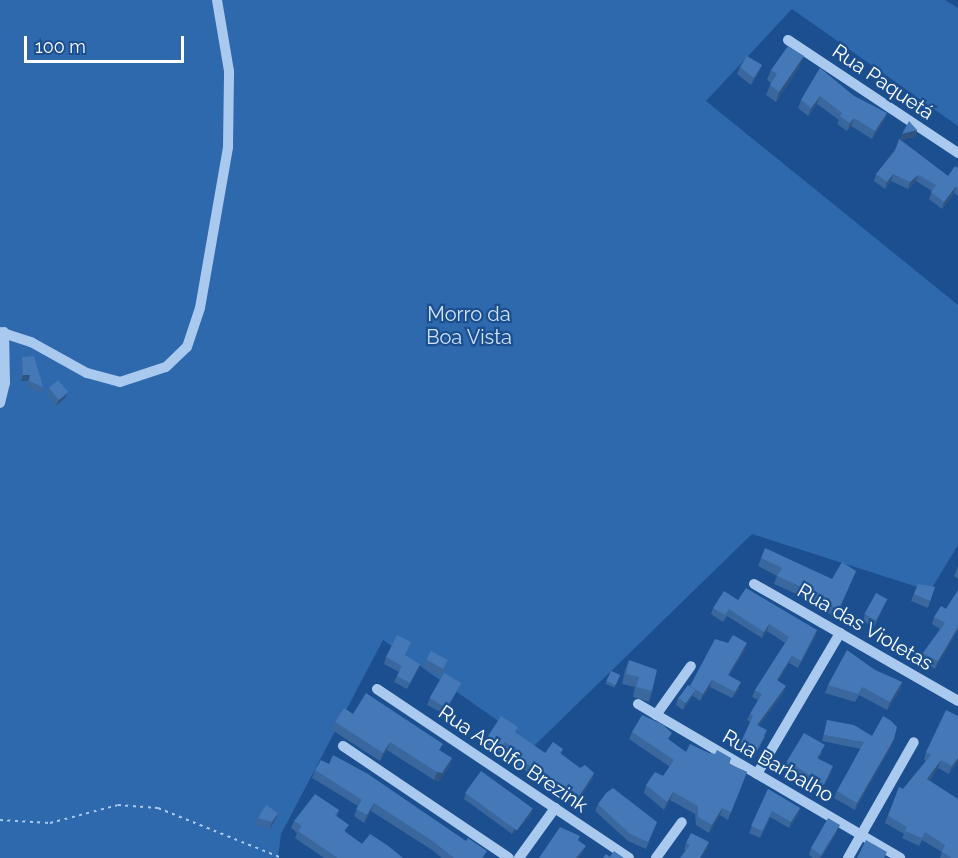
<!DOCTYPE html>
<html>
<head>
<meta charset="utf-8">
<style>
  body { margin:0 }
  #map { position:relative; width:958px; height:858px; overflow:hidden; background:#1b4f8f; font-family:Raleway,sans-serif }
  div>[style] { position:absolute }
  .green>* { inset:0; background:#2e69ad }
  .path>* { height:2px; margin-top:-1px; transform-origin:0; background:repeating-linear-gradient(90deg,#a9c9ee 0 3px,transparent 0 7.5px) }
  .minor>* { height:10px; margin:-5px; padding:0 5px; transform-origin:5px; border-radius:5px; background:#a9c9ee }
  .wall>* { inset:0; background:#3a679d; transform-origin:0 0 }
  .shaded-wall>* { inset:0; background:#305480 }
  .building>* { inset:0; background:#4478b7; transform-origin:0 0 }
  span { translate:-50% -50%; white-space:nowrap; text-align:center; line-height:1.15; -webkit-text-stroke:4.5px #1b4f8f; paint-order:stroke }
  .street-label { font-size:20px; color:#fff }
  .park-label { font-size:20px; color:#cfe3fa }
  .scale { position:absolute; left:24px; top:36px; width:160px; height:27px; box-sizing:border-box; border:3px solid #fff; border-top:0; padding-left:8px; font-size:18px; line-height:21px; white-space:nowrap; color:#fff; -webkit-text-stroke:4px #1b4f8f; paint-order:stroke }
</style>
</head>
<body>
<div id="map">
  <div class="green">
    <i style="clip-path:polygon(0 0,945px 0,958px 8px,958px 126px,792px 9px,706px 101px,958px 305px,958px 545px,930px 591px,752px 534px,534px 746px,383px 640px,281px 834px,278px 858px,0 858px)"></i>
  </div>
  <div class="path">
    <i style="left:0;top:820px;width:50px;rotate:3.4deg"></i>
    <i style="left:50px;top:823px;width:70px;rotate:-14.8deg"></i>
    <i style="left:118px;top:805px;width:40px;rotate:4.3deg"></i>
    <i style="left:158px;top:808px;width:134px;rotate:22deg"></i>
  </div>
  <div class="minor">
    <i style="left:788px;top:40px;width:204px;rotate:33.6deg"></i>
    <i style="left:0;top:332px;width:33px;rotate:18deg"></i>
    <i style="left:31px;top:342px;width:64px;rotate:29deg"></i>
    <i style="left:87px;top:373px;width:34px;rotate:15deg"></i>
    <i style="left:120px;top:382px;width:48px;rotate:-18.1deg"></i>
    <i style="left:166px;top:367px;width:29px;rotate:-44deg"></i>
    <i style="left:187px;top:347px;width:41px;rotate:-71.6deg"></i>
    <i style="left:200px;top:308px;width:163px;rotate:-80.1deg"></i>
    <i style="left:228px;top:147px;width:76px;rotate:-89.2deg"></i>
    <i style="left:229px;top:71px;width:72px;rotate:-99.6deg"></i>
    <i style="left:0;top:403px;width:21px;rotate:-76deg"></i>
    <i style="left:5px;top:383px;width:51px;rotate:-91.1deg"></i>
    <i style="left:754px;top:584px;width:235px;rotate:29.8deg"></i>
    <i style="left:377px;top:689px;width:303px;rotate:33.8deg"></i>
    <i style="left:638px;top:704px;width:304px;rotate:30.4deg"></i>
    <i style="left:656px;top:715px;width:60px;rotate:-54.5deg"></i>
    <i style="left:343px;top:746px;width:200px;rotate:34deg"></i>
    <i style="left:757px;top:774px;width:164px;rotate:-59.5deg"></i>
    <i style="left:519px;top:858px;width:62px;rotate:-54.2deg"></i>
    <i style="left:656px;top:858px;width:44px;rotate:-54.2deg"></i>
    <i style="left:848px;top:858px;width:133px;rotate:-60.4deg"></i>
  </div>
  <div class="wall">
    <i style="clip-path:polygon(762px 65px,759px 72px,751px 85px,737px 74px,740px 67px)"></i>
    <i style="clip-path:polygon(800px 66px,776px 102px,766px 95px,771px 83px,767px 80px,771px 70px)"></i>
    <i style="clip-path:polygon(820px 68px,854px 96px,887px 113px,884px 121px,872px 139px,851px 126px,847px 131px,837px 124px,839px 120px,817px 104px,808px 116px,798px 108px,801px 100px)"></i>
    <i style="clip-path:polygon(917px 130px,915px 137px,901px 140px,948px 176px,958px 168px,958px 196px,954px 193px,942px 209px,929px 199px,932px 191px,916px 181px,908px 189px,891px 181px,885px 189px,874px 181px,876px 174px,894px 151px,900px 139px)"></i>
    <i style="clip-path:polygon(22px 357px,43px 387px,41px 393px,27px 387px,28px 381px,21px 381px,20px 362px)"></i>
    <i style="clip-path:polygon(49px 388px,68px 392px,65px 398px,56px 406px,47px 395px)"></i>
    <i style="clip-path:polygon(761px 558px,832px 579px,856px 571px,835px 619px,819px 604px,774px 584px,777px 576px,758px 566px)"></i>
    <i style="clip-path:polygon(958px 566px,958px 579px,954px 576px)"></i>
    <i style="clip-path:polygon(918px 584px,935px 587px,928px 608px,911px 601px)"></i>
    <i style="clip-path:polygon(958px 590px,958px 630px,935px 669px,920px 660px,923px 653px,940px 629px,932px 624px,934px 617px,946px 609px)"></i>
    <i style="clip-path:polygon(887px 599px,874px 627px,863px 621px,865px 614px)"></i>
    <i style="clip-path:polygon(738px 600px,817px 630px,815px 637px,798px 668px,789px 663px,778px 681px,784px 692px,759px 726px,765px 737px,754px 757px,739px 749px,750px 722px,747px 720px,750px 714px,758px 700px,752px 697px,755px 690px,785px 643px,767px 631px,762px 638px,727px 616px,723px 622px,711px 614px,713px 608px)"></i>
    <i style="clip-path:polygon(411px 642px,405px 656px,420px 664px,418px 670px,407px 689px,394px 682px,399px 672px,384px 664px,386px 657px)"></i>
    <i style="clip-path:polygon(745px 650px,729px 675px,739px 689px,732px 698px,710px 687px,700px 701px,693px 696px,683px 710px,676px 705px,678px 698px,690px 686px)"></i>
    <i style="clip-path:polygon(426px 660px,446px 667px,440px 677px,423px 667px)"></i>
    <i style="clip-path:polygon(629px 660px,652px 691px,649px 702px,633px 697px,635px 687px,622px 684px,625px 670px)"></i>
    <i style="clip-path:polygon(875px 670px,902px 682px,900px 690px,887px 710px,859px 695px,855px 702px,825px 693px,828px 685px)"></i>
    <i style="left:611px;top:671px;width:10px;height:14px;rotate:24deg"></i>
    <i style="clip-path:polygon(458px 689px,444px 714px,427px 705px,430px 698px)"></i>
    <i style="clip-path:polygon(353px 714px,440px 751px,452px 758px,449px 766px,439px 781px,434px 780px,387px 750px,380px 761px,332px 730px,335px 722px)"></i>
    <i style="clip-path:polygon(958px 716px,958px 762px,949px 774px,938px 768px,929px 781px,958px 858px,940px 858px,942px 852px,922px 840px,919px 846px,902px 838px,904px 834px,885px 823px,899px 787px,903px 789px,926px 761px,924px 760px,926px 752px)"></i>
    <i style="clip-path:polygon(827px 720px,872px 736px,892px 745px,855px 810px,834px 798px,837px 791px,861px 749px,822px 741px)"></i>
    <i style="clip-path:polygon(632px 732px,669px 740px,686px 752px,709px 753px,731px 758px,729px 764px,747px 772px,728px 820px,720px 815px,709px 833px,696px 825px,695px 814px,670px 800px,664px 810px,644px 793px,646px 785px,663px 776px,670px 767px,629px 739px)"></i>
    <i style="clip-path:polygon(516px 733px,545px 753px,563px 749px,561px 754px,580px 768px,594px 773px,592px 780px,577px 802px,513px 763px,515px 758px,502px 749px,500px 752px,485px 743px,488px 736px)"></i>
    <i style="clip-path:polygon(822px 752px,818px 758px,831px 773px,821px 790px,784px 768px,787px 761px)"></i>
    <i style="clip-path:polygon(315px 770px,485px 858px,442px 858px,432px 850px,371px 811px,364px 823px,354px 816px,358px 806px,312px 778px)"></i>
    <i style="clip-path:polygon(768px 789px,800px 808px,798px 815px,789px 828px,770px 817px,760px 838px,749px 833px)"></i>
    <i style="clip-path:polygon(466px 793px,530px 816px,512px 834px,464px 799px)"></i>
    <i style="clip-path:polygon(598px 804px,657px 822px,646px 849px,628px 841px,595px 811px)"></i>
    <i style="clip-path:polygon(339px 810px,337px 816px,346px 832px,362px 844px,403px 858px,324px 858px,295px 838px,297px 833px,291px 828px,294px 821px)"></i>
    <i style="clip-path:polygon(278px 813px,275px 820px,270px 829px,255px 825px,258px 818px)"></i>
    <i style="clip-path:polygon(837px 832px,821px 858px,813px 858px,809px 855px,811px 848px)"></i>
    <i style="clip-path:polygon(686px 843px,707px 849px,686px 851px,684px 850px)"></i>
  </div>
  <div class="shaded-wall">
    <i style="clip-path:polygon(804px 56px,800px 66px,776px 102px,779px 92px)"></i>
    <i style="clip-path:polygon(762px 65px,759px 72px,751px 85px,754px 78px)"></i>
    <i style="clip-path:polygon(820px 96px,817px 104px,808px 116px,811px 108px)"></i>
    <i style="clip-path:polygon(887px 113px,884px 121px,872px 139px,875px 131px)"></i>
    <i style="clip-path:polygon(854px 118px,851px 126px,847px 131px,850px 123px)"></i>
    <i style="clip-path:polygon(917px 130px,915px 137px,899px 141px,902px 134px)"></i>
    <i style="clip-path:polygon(893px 174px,891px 181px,885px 189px,887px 182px)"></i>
    <i style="clip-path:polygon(918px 175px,916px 181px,908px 189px,910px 182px)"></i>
    <i style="clip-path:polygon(956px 186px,954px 193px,942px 209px,944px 202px)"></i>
    <i style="clip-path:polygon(23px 375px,30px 375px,28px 381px,21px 381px)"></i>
    <i style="clip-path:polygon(68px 392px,65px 398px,56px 406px,59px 399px)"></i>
    <i style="clip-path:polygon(769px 624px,767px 631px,762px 638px,764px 632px)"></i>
    <i style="clip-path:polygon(958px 627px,958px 630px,935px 669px,938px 661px)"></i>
    <i style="clip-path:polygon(817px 630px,815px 637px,798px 668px,801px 661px)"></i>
    <i style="clip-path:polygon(747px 643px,745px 650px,725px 681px,728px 675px)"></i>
    <i style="clip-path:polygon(792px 656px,789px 663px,775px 687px,777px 680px)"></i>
    <i style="clip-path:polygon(420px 664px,418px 670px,407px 689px,410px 683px)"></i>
    <i style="clip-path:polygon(712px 680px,710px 687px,700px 701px,703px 694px)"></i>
    <i style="clip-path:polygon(741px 682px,739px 689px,732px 698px,735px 692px)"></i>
    <i style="clip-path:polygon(902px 682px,900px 690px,887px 710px,890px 702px)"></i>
    <i style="clip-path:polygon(786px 686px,784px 692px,755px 732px,757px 725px)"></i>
    <i style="clip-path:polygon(695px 690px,692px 697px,683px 710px,685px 703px)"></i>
    <i style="clip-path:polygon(894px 739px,892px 745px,855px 810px,857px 803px)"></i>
    <i style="clip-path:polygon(390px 742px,387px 750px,380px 761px,383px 753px)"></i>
    <i style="clip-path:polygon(452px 758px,449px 766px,439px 781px,434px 780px,437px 772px)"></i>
    <i style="clip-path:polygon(958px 758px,958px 762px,949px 774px,952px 766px)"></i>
    <i style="clip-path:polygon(941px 760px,938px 768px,924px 787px,927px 779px)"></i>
    <i style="clip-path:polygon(833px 766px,831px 773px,821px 790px)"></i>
    <i style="clip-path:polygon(594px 773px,592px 780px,577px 802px,580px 795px)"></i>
    <i style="clip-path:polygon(673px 792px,670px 800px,664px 810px,667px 802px)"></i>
    <i style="clip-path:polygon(374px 803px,371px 811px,364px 823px,367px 815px)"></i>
    <i style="clip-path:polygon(722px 808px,720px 815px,709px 833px,712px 825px)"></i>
    <i style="clip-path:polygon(800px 808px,798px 815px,789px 828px,791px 822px)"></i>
    <i style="clip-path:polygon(533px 809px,530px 816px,512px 834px,515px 827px)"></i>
    <i style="clip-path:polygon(278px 813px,275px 820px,270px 829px,272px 822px)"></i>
    <i style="clip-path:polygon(840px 825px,837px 832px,821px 858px,820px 858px)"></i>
    <i style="clip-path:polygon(709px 842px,707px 849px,701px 858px,700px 858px)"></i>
    <i style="clip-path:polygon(586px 846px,583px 852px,579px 858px,576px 858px)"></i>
  </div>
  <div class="building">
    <i style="clip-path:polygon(788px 46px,804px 56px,779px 92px,770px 85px,777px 74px,771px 70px)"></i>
    <i style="clip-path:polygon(747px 56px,762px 65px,754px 78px,740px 67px)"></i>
    <i style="clip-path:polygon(820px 68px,854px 96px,887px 113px,875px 131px,854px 118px,850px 123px,840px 116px,842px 113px,820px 96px,811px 108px,801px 100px)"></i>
    <i style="clip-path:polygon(909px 121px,917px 130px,902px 134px)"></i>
    <i style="clip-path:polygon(899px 139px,948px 176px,955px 166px,958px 168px,958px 188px,956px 186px,944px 202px,931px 192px,936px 185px,918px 175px,910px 182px,893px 174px,887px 182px,876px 174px,895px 151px)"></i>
    <i style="clip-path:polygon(34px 356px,43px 387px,29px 381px,30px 375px,23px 375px,22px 357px)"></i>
    <i style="left:58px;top:380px;width:16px;height:12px;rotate:50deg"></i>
    <i style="clip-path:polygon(765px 548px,832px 579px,842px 562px,856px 571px,838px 611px,822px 596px,777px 576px,782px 568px,761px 558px)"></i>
    <i style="clip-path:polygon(918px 584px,935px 587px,930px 601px,914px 594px)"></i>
    <i style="clip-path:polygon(746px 588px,817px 630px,801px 661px,792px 656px,777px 680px,786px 686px,757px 725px,767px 730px,757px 750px,741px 742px,753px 716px,750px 714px,762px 694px,755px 690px,789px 637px,769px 624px,764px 632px,729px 609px,725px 615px,713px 608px,724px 591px,738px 600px)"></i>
    <i style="clip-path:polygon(958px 590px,958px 627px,938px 661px,923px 653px,945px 623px,934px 617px,941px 606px,946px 609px)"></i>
    <i style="left:876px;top:593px;width:13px;height:24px;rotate:29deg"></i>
    <i style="clip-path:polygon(397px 635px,411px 642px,405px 655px,420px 664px,410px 683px,397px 676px,402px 666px,386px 657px)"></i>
    <i style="clip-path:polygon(733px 635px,747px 643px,728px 675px,741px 682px,735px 692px,712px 680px,703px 694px,690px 686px,715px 639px,728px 643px)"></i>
    <i style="clip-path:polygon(847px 650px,875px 670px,902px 682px,890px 702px,862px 687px,858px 694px,828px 685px)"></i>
    <i style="left:431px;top:651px;width:19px;height:10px;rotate:28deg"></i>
    <i style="clip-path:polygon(629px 660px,657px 670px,652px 691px,636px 687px,639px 677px,626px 674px)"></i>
    <i style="left:611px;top:671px;width:10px;height:11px;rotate:24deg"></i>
    <i style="left:444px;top:673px;width:20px;height:29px;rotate:30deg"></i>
    <i style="left:688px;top:685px;width:9px;height:16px;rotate:36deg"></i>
    <i style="clip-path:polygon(366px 693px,443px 744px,439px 750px,452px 758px,442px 773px,437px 772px,390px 742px,383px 753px,335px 722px,344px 708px,353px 714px)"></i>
    <i style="clip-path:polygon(946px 710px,958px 716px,958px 758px,952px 766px,941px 760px,927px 779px,958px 799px,958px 858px,952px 858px,942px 852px,945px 845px,925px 832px,922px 838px,905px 831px,907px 827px,888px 816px,899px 787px,903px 789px,931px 755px,926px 752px)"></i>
    <i style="clip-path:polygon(642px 715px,662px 724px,672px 733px,668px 739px,686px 752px,690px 744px,709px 753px,715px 754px,717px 750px,731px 758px,729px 764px,747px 772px,731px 812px,722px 808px,712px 825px,698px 817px,698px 806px,673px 792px,667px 802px,646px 785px,655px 772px,663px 776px,674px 760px,632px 732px)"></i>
    <i style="clip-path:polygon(501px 716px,518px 727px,515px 732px,545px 753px,553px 742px,563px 749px,560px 753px,580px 768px,585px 765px,594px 773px,580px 795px,515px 757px,519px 752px,505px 742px,502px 745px,488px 736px)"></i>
    <i style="clip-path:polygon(883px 716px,890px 720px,897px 727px,894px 739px,857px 803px,837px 791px,864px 742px,824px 735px,827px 720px,854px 725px,872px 736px)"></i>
    <i style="clip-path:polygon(804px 733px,825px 745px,817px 758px,833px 766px,824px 784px,787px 761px)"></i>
    <i style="clip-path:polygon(333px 755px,368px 774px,466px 841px,468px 838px,487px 851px,482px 858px,454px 858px,434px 842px,374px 803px,367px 815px,356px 809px,362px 800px,315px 770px,321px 760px,329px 764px)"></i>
    <i style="left:481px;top:771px;width:64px;height:27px;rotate:36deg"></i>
    <i style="clip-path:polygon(613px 788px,657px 822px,648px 842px,630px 834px,598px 804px,606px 793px)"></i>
    <i style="clip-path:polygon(768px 789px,800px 808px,791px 822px,772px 811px,762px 831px,751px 826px)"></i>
    <i style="clip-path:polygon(315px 794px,339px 810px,335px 815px,349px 825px,344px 831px,362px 844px,370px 834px,387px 845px,403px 858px,338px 858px,298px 831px,302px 826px,294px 821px)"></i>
    <i style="clip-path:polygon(266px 805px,278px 813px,272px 822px,258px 818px)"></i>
    <i style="clip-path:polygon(828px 818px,840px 825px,821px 855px,811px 848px)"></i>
    <i style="clip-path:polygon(560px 827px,580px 836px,578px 840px,586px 846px,576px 858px,539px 858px)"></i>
    <i style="clip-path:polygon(691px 833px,709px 842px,700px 858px,680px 858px,690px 845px,686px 843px)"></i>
    <i style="clip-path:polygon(866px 840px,887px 852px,884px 858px,857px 858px)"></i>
    <i style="clip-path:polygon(614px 851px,624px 858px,603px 858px,606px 854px,610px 857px)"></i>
  </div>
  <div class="street-label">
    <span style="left:883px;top:82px;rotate:34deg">Rua Paquetá</span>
    <span style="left:865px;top:627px;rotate:30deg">Rua das Violetas</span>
    <span style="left:513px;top:759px;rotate:34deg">Rua Adolfo Brezink</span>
    <span style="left:778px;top:766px;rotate:30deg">Rua Barbalho</span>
  </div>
  <div class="park-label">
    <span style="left:469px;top:326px">Morro da<br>Boa Vista</span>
  </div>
  <div class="scale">100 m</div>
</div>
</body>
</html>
